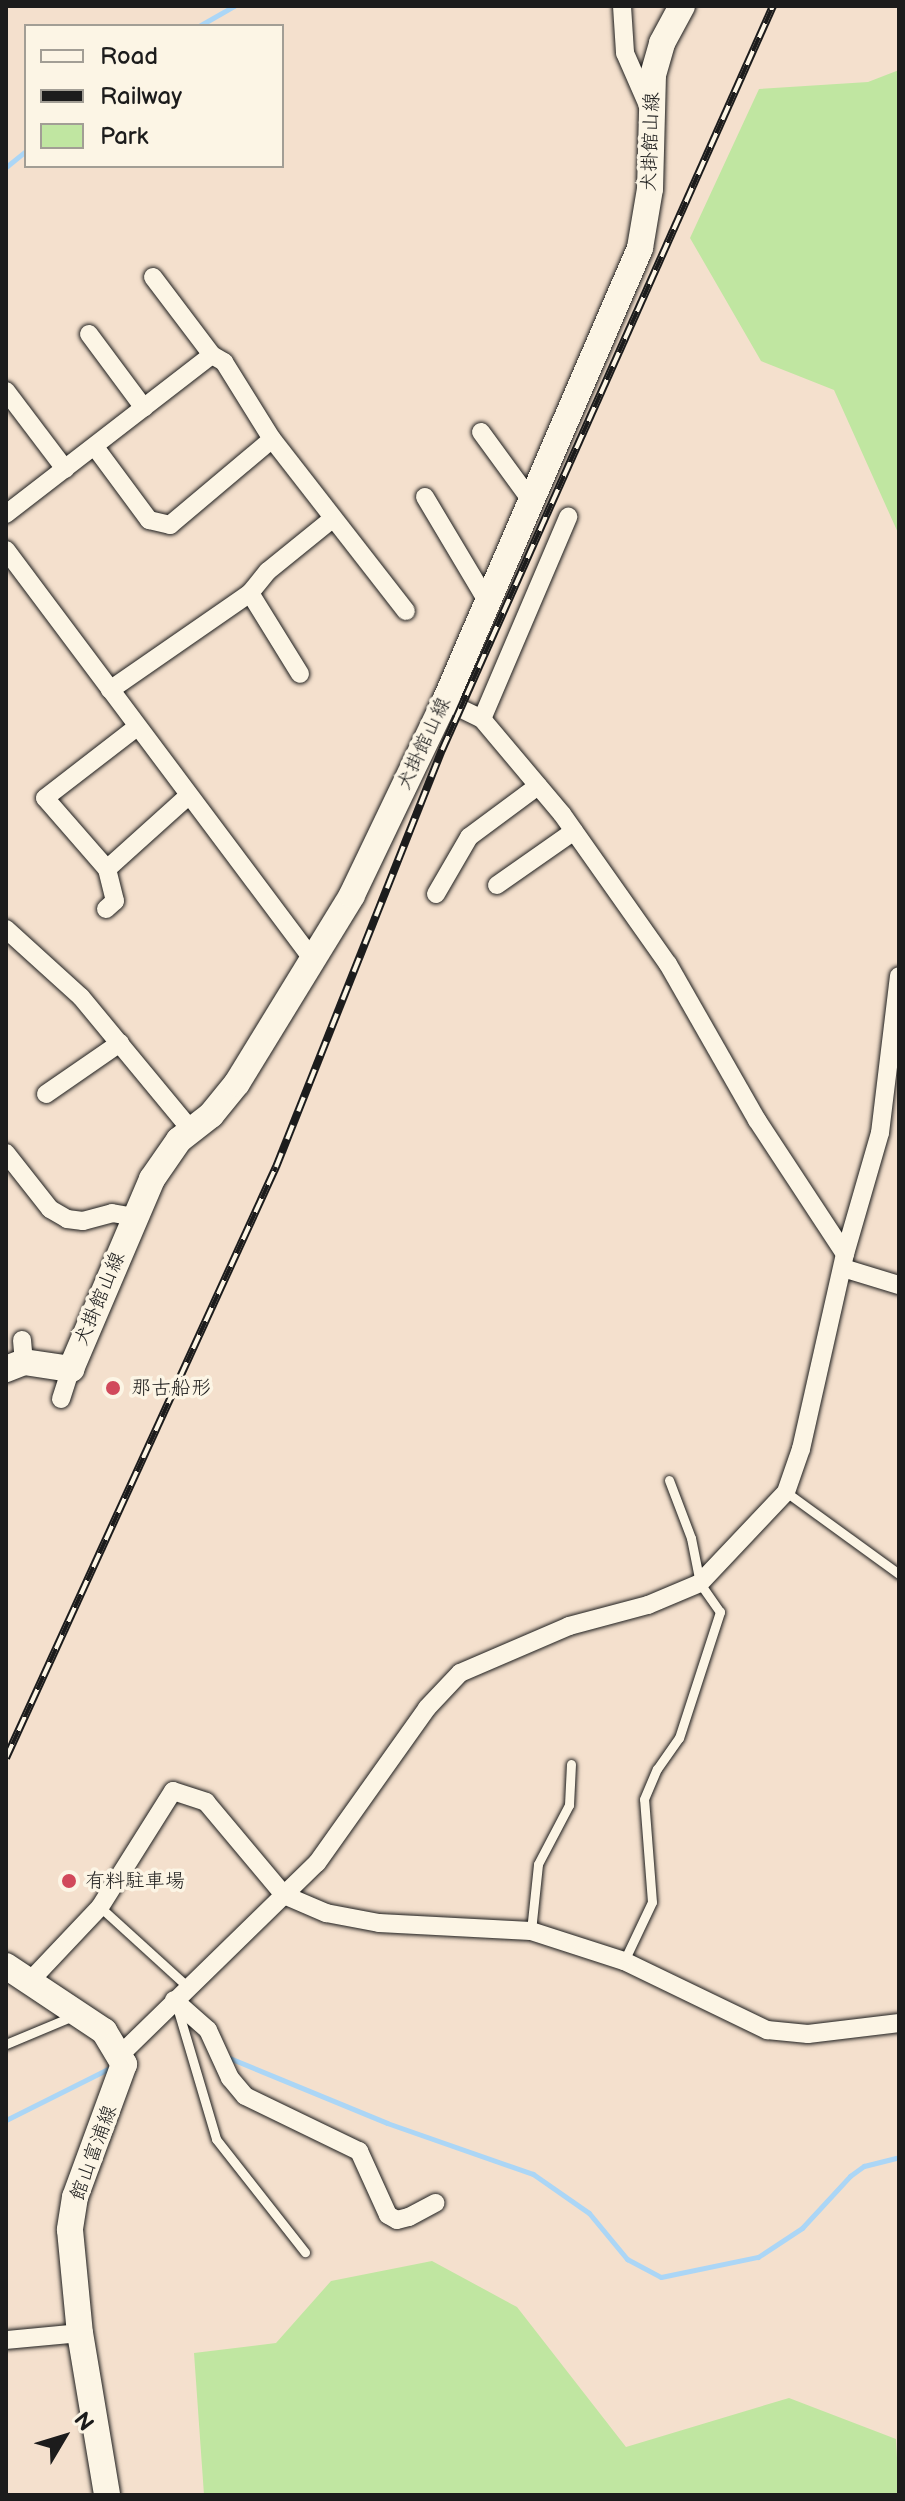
<!DOCTYPE html>
<html>
<head>
<meta charset="utf-8">
<style>
  body { margin:0 }
  #map { position:relative; width:905px; height:2501px; overflow:hidden; background:#f4e0cd; font-family:"Balsamiq Sans","Klee One",sans-serif }
  div>[style] { position:absolute }
  .green>* { inset:0; background:#c0e6a1 }
  .stream>* { height:5px; margin:-2.5px; padding:0 2.5px; transform-origin:2.5px; border-radius:2.5px; background:#abd6f6 }
  .roads { filter:drop-shadow(0 0 2px #1c1c1c) drop-shadow(0 0 2px #1c1c1c) }
  .service>* { height:9px; margin:-4.5px; padding:0 4.5px; transform-origin:4.5px; border-radius:4.5px; background:#fcf5e5 }
  .minor>* { height:18px; margin:-9px; padding:0 9px; transform-origin:9px; border-radius:9px; background:#fcf5e5 }
  .secondary>* { height:26px; margin:-13px; padding:0 13px; transform-origin:13px; border-radius:13px; background:#fcf5e5 }
  .rail>* { height:8px; margin-top:-4px; transform-origin:0; background:repeating-linear-gradient(90deg,#fcf5e5 0 15px,#1c1c1c 0 30px); box-sizing:border-box; border-block:2px solid #1c1c1c }
  .dots>* { width:22px; height:22px; translate:-50% -50%; box-sizing:border-box; border:4px solid #fcf5e5; border-radius:50% }
  span { translate:-50% -50%; white-space:nowrap; text-align:center; line-height:1.15; -webkit-text-stroke:7px #fcf5e5; paint-order:stroke }
  .street-label { font-size:20px; color:#1c1c1c }
  .poi-label { font-size:20px; color:#1c1c1c }
  .left { translate:0 -50%; text-align:left }
  .frame { position:absolute; inset:0; border:8px solid #1c1c1c; pointer-events:none }
  .legend { position:absolute; left:24px; top:24px; width:260px; height:144px; box-sizing:border-box; background:#fcf5e5; border:2px solid #a29e95; margin:0; padding:10px 14px; list-style:none; font-size:24px; color:#1c1c1c }
  .legend li { display:flex; align-items:center; gap:16px; height:40px }
  .legend b { width:40px; border:2px solid #a29e95 }
  .north { position:absolute; left:24px; top:2397px; width:80px; height:80px; -webkit-text-stroke:6px #fcf5e5; paint-order:stroke; rotate:52deg; font-size:22px; font-weight:700; line-height:32px; text-align:center; color:#1c1c1c }
  .north::after { content:''; display:block; margin:auto; width:28px; height:36px; background:#1c1c1c; clip-path:polygon(50% 0,100% 100%,50% 72%,0 100%) }
</style>
</head>
<body>
<div id="map">
  <div class="green">
    <i style="clip-path:polygon(899px 70px,899px 535px,834px 390px,761px 361px,690px 238px,759px 89px,868px 82px)"></i>
    <i style="clip-path:polygon(432px 2261px,517px 2307px,626px 2447px,789px 2398px,896px 2439px,899px 2495px,204px 2495px,194px 2353px,276px 2343px,331px 2281px)"></i>
  </div>
  <div class="stream">
    <i style="left:199px;top:26px;width:40px;rotate:-29.7deg"></i>
    <i style="left:6px;top:167px;width:26px;rotate:-39deg"></i>
    <i style="left:227px;top:2057px;width:173px;rotate:22.4deg"></i>
    <i style="left:387px;top:2123px;width:155px;rotate:19.3deg"></i>
    <i style="left:533px;top:2174px;width:68px;rotate:34.9deg"></i>
    <i style="left:589px;top:2213px;width:60px;rotate:50.4deg"></i>
    <i style="left:627px;top:2259px;width:38px;rotate:28deg"></i>
    <i style="left:661px;top:2277px;width:99px;rotate:-11.7deg"></i>
    <i style="left:758px;top:2257px;width:53px;rotate:-33.4deg"></i>
    <i style="left:802px;top:2228px;width:71px;rotate:-47.3deg"></i>
    <i style="left:850px;top:2176px;width:17px;rotate:-36deg"></i>
    <i style="left:864px;top:2166px;width:36px;rotate:-14deg"></i>
    <i style="left:6px;top:2120px;width:114px;rotate:-26.6deg"></i>
  </div>
  <div class="roads">
    <div class="service">
      <i style="left:786px;top:1492px;width:140px;rotate:36deg"></i>
      <i style="left:100px;top:1907px;width:119px;rotate:42.3deg"></i>
      <i style="left:531px;top:1931px;width:67px;rotate:-84deg"></i>
      <i style="left:538px;top:1864px;width:67px;rotate:-62.3deg"></i>
      <i style="left:569px;top:1805px;width:41px;rotate:-87.2deg"></i>
      <i style="left:624px;top:1961px;width:65px;rotate:-64.6deg"></i>
      <i style="left:652px;top:1902px;width:103px;rotate:-94.4deg"></i>
      <i style="left:644px;top:1799px;width:33px;rotate:-67deg"></i>
      <i style="left:657px;top:1769px;width:38px;rotate:-55deg"></i>
      <i style="left:679px;top:1738px;width:133px;rotate:-72deg"></i>
      <i style="left:720px;top:1612px;width:35px;rotate:-125deg"></i>
      <i style="left:700px;top:1583px;width:46px;rotate:-101.3deg"></i>
      <i style="left:691px;top:1538px;width:62px;rotate:-110.8deg"></i>
      <i style="left:177px;top:2007px;width:138px;rotate:73.5deg"></i>
      <i style="left:216px;top:2139px;width:144px;rotate:51.8deg"></i>
      <i style="left:6px;top:2044px;width:73px;rotate:-22.7deg"></i>
    </div>
    <div class="minor">
      <i style="left:622px;top:6px;width:47px;rotate:86.3deg"></i>
      <i style="left:625px;top:53px;width:62px;rotate:66.3deg"></i>
      <i style="left:153px;top:277px;width:98px;rotate:52.9deg"></i>
      <i style="left:212px;top:355px;width:14px;rotate:30deg"></i>
      <i style="left:224px;top:362px;width:91px;rotate:58.1deg"></i>
      <i style="left:272px;top:439px;width:218px;rotate:52.1deg"></i>
      <i style="left:89px;top:334px;width:92px;rotate:53.4deg"></i>
      <i style="left:6px;top:391px;width:98px;rotate:52.9deg"></i>
      <i style="left:481px;top:432px;width:87px;rotate:53.9deg"></i>
      <i style="left:95px;top:447px;width:91px;rotate:53.5deg"></i>
      <i style="left:149px;top:520px;width:22px;rotate:13deg"></i>
      <i style="left:170px;top:525px;width:133px;rotate:-40.1deg"></i>
      <i style="left:425px;top:497px;width:121px;rotate:59.2deg"></i>
      <i style="left:6px;top:514px;width:260px;rotate:-37.7deg"></i>
      <i style="left:6px;top:550px;width:512px;rotate:53.17deg"></i>
      <i style="left:250px;top:593px;width:95px;rotate:58.3deg"></i>
      <i style="left:110px;top:690px;width:170px;rotate:-34.7deg"></i>
      <i style="left:250px;top:593px;width:28px;rotate:-51deg"></i>
      <i style="left:268px;top:571px;width:81px;rotate:-39deg"></i>
      <i style="left:445px;top:701px;width:41px;rotate:25.9deg"></i>
      <i style="left:482px;top:719px;width:124px;rotate:49.9deg"></i>
      <i style="left:562px;top:814px;width:184px;rotate:54.8deg"></i>
      <i style="left:668px;top:964px;width:180px;rotate:60.3deg"></i>
      <i style="left:757px;top:1120px;width:160px;rotate:56.7deg"></i>
      <i style="left:482px;top:719px;width:220px;rotate:-66.9deg"></i>
      <i style="left:107px;top:869px;width:108px;rotate:-42deg"></i>
      <i style="left:497px;top:885px;width:94px;rotate:-35deg"></i>
      <i style="left:436px;top:894px;width:66px;rotate:-59.9deg"></i>
      <i style="left:469px;top:837px;width:86px;rotate:-36.5deg"></i>
      <i style="left:106px;top:909px;width:12px;rotate:-42deg"></i>
      <i style="left:115px;top:901px;width:33px;rotate:-104deg"></i>
      <i style="left:107px;top:869px;width:94px;rotate:-131.1deg"></i>
      <i style="left:45px;top:798px;width:116px;rotate:-37.7deg"></i>
      <i style="left:6px;top:929px;width:101px;rotate:42.2deg"></i>
      <i style="left:81px;top:997px;width:173px;rotate:50.4deg"></i>
      <i style="left:46px;top:1094px;width:90px;rotate:-34.6deg"></i>
      <i style="left:6px;top:1153px;width:71px;rotate:51.8deg"></i>
      <i style="left:50px;top:1209px;width:20px;rotate:30deg"></i>
      <i style="left:67px;top:1219px;width:16px;rotate:7deg"></i>
      <i style="left:83px;top:1221px;width:30px;rotate:-15deg"></i>
      <i style="left:112px;top:1213px;width:23px;rotate:10deg"></i>
      <i style="left:843px;top:1268px;width:59px;rotate:16.9deg"></i>
      <i style="left:22px;top:1340px;width:22px;rotate:85deg"></i>
      <i style="left:61px;top:1399px;width:32px;rotate:-72deg"></i>
      <i style="left:30px;top:1981px;width:102px;rotate:-46.6deg"></i>
      <i style="left:100px;top:1907px;width:137px;rotate:-57.8deg"></i>
      <i style="left:173px;top:1791px;width:35px;rotate:18deg"></i>
      <i style="left:206px;top:1802px;width:121px;rotate:50deg"></i>
      <i style="left:284px;top:1895px;width:46px;rotate:23.2deg"></i>
      <i style="left:326px;top:1913px;width:54px;rotate:10.7deg"></i>
      <i style="left:379px;top:1923px;width:152px;rotate:3deg"></i>
      <i style="left:531px;top:1931px;width:98px;rotate:17.9deg"></i>
      <i style="left:624px;top:1961px;width:159px;rotate:25.8deg"></i>
      <i style="left:767px;top:2030px;width:41px;rotate:5.6deg"></i>
      <i style="left:808px;top:2034px;width:92px;rotate:-6.9deg"></i>
      <i style="left:174px;top:2000px;width:45px;rotate:41.4deg"></i>
      <i style="left:208px;top:2030px;width:53px;rotate:65.4deg"></i>
      <i style="left:230px;top:2078px;width:23px;rotate:50deg"></i>
      <i style="left:245px;top:2096px;width:127px;rotate:25.8deg"></i>
      <i style="left:359px;top:2151px;width:70px;rotate:65.6deg"></i>
      <i style="left:388px;top:2215px;width:10px;rotate:29deg"></i>
      <i style="left:397px;top:2220px;width:12px;rotate:-14deg"></i>
      <i style="left:409px;top:2217px;width:30px;rotate:-28deg"></i>
      <i style="left:121px;top:2054px;width:274px;rotate:-44.3deg"></i>
      <i style="left:317px;top:1863px;width:190px;rotate:-54.6deg"></i>
      <i style="left:427px;top:1708px;width:48px;rotate:-46.7deg"></i>
      <i style="left:460px;top:1673px;width:119px;rotate:-23.3deg"></i>
      <i style="left:569px;top:1626px;width:82px;rotate:-14.9deg"></i>
      <i style="left:648px;top:1605px;width:56px;rotate:-22.9deg"></i>
      <i style="left:700px;top:1583px;width:125px;rotate:-46.6deg"></i>
      <i style="left:786px;top:1492px;width:46px;rotate:-70.8deg"></i>
      <i style="left:801px;top:1449px;width:200px;rotate:-77.3deg"></i>
      <i style="left:845px;top:1254px;width:126px;rotate:-73.9deg"></i>
      <i style="left:880px;top:1133px;width:158px;rotate:-83.1deg"></i>
      <i style="left:6px;top:2340px;width:74px;rotate:-5.4deg"></i>
    </div>
    <div class="secondary">
      <i style="left:6px;top:1369px;width:19px;rotate:-21deg"></i>
      <i style="left:24px;top:1362px;width:48px;rotate:8.5deg"></i>
      <i style="left:71px;top:1369px;width:207px;rotate:-66.9deg"></i>
      <i style="left:152px;top:1179px;width:47px;rotate:-55.3deg"></i>
      <i style="left:179px;top:1140px;width:41px;rotate:-38deg"></i>
      <i style="left:211px;top:1115px;width:41px;rotate:-50.9deg"></i>
      <i style="left:237px;top:1083px;width:220px;rotate:-58.5deg"></i>
      <i style="left:352px;top:895px;width:215px;rotate:-64.4deg"></i>
      <i style="left:445px;top:701px;width:493px;rotate:-66.7deg"></i>
      <i style="left:640px;top:248px;width:60px;rotate:-80.4deg"></i>
      <i style="left:650px;top:189px;width:114px;rotate:-88.5deg"></i>
      <i style="left:653px;top:75px;width:33px;rotate:-74deg"></i>
      <i style="left:662px;top:43px;width:42px;rotate:-61.6deg"></i>
      <i style="left:6px;top:1966px;width:118px;rotate:33.6deg"></i>
      <i style="left:104px;top:2031px;width:39px;rotate:59deg"></i>
      <i style="left:124px;top:2064px;width:142px;rotate:110.2deg"></i>
      <i style="left:75px;top:2197px;width:33px;rotate:99deg"></i>
      <i style="left:70px;top:2230px;width:103px;rotate:84.5deg"></i>
      <i style="left:80px;top:2333px;width:164px;rotate:80.5deg"></i>
    </div>
  </div>
  <div class="rail">
    <i style="left:6px;top:1758px;width:650px;rotate:-65.45deg"></i>
    <i style="left:276px;top:1167px;width:449px;rotate:-68.3deg"></i>
    <i style="left:442px;top:750px;width:814px;rotate:-66.02deg"></i>
  </div>
  <div class="dots">
    <i style="left:113px;top:1388px;background:#d1495b"></i>
    <i style="left:69px;top:1881px;background:#d1495b"></i>
  </div>
  <div class="street-label">
    <span style="left:651px;top:142px;rotate:-88deg">犬掛館山線</span>
    <span style="left:424px;top:744px;rotate:-65deg">犬掛館山線</span>
    <span style="left:100px;top:1299px;rotate:-67deg">犬掛館山線</span>
    <span style="left:94px;top:2153px;rotate:-70deg">館山富浦線</span>
  </div>
  <div class="poi-label">
    <span class="left" style="left:131px;top:1388px">那古船形</span>
    <span class="left" style="left:85px;top:1881px">有料駐車場</span>
  </div>
  <div class="frame"></div>
  <ul class="legend">
  <li><b style="height:10px;background:#fcf5e5"></b>Road</li>
  <li><b style="height:10px;background:#1c1c1c"></b>Railway</li>
  <li><b style="height:22px;background:#c0e6a1"></b>Park</li>
  </ul>
  <div class="north">N</div>
</div>
</body>
</html>
